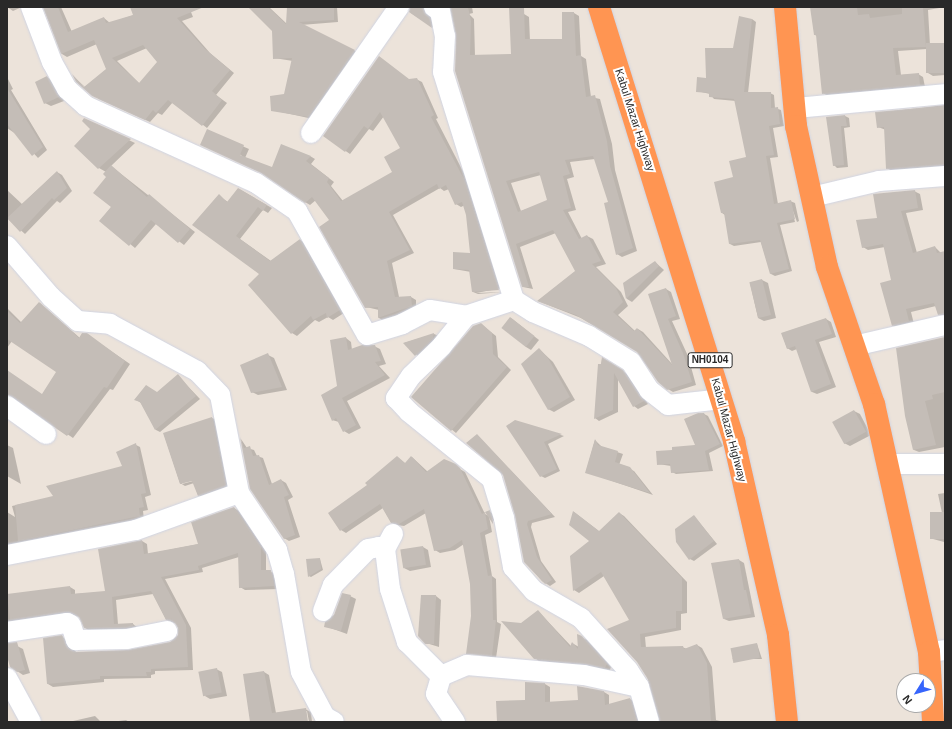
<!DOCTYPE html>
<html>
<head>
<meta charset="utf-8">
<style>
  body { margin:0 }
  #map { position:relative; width:952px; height:729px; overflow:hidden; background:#ece3da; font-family:Arial,sans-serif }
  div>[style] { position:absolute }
  .shadow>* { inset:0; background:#0003 }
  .building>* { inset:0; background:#c4bdb7; transform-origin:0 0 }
  .roads { filter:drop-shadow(0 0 1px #d0d4e2) drop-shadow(0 0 1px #d0d4e2) }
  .street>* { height:20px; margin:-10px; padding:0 10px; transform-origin:10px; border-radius:10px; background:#fff }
  .highway>* { height:22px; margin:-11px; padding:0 11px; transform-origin:11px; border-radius:11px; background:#ff9552 }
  span { translate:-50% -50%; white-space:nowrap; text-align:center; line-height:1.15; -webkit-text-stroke:4px #fff; paint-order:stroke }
  .shield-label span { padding:1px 3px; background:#fff; border:1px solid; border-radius:3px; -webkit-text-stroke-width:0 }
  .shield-label { font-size:10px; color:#292929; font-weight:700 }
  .street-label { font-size:11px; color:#292929 }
  .frame { position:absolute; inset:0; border:8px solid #292929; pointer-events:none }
  .north { position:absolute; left:896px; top:673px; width:40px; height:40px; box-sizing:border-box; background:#fff; border:1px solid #a9a9a9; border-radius:50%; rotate:233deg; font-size:11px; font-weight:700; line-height:16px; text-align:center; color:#292929 }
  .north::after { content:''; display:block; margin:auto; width:14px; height:18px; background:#3765fc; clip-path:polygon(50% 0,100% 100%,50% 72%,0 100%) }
</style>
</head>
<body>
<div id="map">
  <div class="shadow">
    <i style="clip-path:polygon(7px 7px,22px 7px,13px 11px)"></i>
    <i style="clip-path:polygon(evenodd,43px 7px,61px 7px,72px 32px,104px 18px,110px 23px,134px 15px,131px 7px,189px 7px,193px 17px,182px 21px,210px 53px,234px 73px,216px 95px,227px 103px,207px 128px,173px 102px,162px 115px,158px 113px,150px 122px,99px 99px,77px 81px,74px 77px,85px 87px,107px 69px,97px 44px,67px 57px,62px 54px,43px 7px,147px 48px,158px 62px,140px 84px,117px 61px,147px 48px)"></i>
    <i style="clip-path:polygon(249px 7px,269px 7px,287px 24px,288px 7px,337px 7px,338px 22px,301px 25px,359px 53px,313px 119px,272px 110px,285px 95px,293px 61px,274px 58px,273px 30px)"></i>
    <i style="clip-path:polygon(evenodd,451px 7px,472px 7px,473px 13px,469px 14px,474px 19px,475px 56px,512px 55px,524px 14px,529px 17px,530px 41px,563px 40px,563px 13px,574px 13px,579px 16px,581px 56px,586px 59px,591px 97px,600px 99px,612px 144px,615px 170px,637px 251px,622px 257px,617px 254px,609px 203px,595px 159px,570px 162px,574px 177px,567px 179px,576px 210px,568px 212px,582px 239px,587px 236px,593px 239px,606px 264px,596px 267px,621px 292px,628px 306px,618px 315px,635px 331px,638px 329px,643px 332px,673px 365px,649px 295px,666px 289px,671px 292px,680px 319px,672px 321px,688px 356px,696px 385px,673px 392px,668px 389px,638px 351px,581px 318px,538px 301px,576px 271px,556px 233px,520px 247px,533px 289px,523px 287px,451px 7px,541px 175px,549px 201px,521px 211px,511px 183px,541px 175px)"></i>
    <i style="clip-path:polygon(811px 7px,945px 7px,928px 10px,930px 45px,945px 44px,945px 75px,933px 76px,928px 73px,927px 49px,898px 51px,901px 75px,918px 74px,923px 77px,925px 87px,828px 96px,823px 93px,817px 36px,815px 35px)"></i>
    <i style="clip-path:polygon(422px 8px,428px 11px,437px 30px,411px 13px)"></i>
    <i style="clip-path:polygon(752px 19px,756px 22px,748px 93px,770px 93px,774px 95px,775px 108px,781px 110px,784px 126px,773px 128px,778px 157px,770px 158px,778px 204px,790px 201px,795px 203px,799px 221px,797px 222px,790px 203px,795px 222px,780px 225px,792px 271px,775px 276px,771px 274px,761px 242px,734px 246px,730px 244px,725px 215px,722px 213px,734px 178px,747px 157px,736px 101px,714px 99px,710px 94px,697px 91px,734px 49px)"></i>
    <i style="clip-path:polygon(7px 77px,13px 89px,11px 90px,47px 150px,38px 158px,16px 134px,7px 128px)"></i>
    <i style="clip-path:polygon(47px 77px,52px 81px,64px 101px,51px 106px,45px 103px)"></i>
    <i style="clip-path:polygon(416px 79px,422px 82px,438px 118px,436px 119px,469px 183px,502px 288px,476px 293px,503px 292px,478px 294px,473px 292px,471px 272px,454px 269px,471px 254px,467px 214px,465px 205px,461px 207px,456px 204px,449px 189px,444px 191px,440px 188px,393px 215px,414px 253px,392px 263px,399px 297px,411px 297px,416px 300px,416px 309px,384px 321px,379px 318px,379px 310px,366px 307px,331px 220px,316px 200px,310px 205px,305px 202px,208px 131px,249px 149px,245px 158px,273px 169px,310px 156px,315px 159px,311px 164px,334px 182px,331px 186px,343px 201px,394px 172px,402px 149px,384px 116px,373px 131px,369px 129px,350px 154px,324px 136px,410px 80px)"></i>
    <i style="clip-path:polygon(945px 105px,945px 167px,892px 171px,887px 168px,886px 130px,878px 127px,876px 113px)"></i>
    <i style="clip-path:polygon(845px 116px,849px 118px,850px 127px,844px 128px,848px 167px,837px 168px,834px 165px,827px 118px)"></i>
    <i style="clip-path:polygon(85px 119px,135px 143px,111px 166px,195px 232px,184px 245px,156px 224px,135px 248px,101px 220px,112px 206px,106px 172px,99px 168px,92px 128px)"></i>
    <i style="clip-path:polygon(57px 172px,62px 175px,72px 191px,60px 203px,57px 201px,25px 234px,7px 218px,7px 190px,22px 204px)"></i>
    <i style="clip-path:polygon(239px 189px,272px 208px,268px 213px,263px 210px,240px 239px,271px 261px,300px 240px,305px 243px,344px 313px,333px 320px,328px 317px,319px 322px,315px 320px,297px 336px,292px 333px,260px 274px,194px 225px,219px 196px,228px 202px)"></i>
    <i style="clip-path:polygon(914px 191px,920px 194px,923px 210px,906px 213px,917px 253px,935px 247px,941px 253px,945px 252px,945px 317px,939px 314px,936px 306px,911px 312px,914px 324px,898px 328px,892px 325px,892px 281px,885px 247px,868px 250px,863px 247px,878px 218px)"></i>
    <i style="clip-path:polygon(655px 262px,664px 270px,632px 302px,627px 299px,624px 284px)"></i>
    <i style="clip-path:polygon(762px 280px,768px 283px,776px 318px,764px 321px,758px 318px,750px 283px)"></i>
    <i style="clip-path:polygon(40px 303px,80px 338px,92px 338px,130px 364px,113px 390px,110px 389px,73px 438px,7px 393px,7px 371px,42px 395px,58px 372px,12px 341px,7px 348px,7px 308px,22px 323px)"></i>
    <i style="clip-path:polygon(511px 318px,539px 340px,531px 350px,526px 347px)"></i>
    <i style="clip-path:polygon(826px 319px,831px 322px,836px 337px,819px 342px,836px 387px,817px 394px,812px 392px,797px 349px,792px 351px,787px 348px,782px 334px)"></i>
    <i style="clip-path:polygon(481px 324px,496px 336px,498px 357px,511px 370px,456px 433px,412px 397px)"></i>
    <i style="clip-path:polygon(434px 334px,439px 336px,420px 358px,404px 343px)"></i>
    <i style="clip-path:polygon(346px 338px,351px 342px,352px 350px,374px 346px,380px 349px,386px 364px,379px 366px,390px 378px,347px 401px,361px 428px,349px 434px,344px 431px,339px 422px,332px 420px)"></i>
    <i style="clip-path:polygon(945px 338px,945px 447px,919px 452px,914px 450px,897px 349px)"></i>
    <i style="clip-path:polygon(539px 349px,553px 362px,575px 400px,554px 412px,548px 409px)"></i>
    <i style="clip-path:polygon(268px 355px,274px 358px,287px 390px,258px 395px,252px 392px)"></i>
    <i style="clip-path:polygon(602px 359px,627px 374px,648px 404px,638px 409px,634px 406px,618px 379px,618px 412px,599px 421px,595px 418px)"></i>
    <i style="clip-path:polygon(178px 376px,200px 399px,160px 432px,156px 430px,141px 403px,135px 399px,158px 393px)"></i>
    <i style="clip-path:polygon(854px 411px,860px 414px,871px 435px,850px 446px,844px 443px)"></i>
    <i style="clip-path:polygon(704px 414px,708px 416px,723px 446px,709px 453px,713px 471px,676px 474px,672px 472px,671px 466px,658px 464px,673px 451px,697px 445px)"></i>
    <i style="clip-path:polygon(evenodd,212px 418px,217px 420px,230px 488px,203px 497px,198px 495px,194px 483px,185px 486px,180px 483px,164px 434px,212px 418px,197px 480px,182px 484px,182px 482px,197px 480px)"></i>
    <i style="clip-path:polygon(515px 421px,564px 436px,548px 444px,560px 471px,545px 478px,541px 476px)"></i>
    <i style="clip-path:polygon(477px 435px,555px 517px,532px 523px,531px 527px,541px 561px,556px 582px,550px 586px,542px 581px,525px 561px,516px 516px,504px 475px)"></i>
    <i style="clip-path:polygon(241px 439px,247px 448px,254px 450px,257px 456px,263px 458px,272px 484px,281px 480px,286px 483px,293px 497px,288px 500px,300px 537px,289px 541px,284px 538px,251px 488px)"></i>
    <i style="clip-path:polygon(595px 440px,602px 447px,623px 454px,619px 465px,634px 471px,653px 495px,586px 472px)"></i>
    <i style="clip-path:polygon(7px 445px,13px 448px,21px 484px,7px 476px)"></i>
    <i style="clip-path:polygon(136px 445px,140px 447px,151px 495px,145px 497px,148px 510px,143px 511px,144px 519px,7px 549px,7px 512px,15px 517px,12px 506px,54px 497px,124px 467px)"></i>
    <i style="clip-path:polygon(397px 457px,406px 464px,412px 457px,428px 472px,444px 460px,465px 472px,485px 514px,489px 516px,492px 532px,485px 535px,492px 576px,496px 579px,497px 622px,501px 624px,496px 658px,467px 653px,472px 616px,471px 583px,464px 544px,455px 550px,440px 553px,435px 550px,426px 513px,404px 526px,396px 525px,391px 522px,383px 508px,346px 533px,341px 530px,368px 485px)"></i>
    <i style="clip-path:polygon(945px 493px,945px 551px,944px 542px,933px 539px,942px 513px,938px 494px)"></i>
    <i style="clip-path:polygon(234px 508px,239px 511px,266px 551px,266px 571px,275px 573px,279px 589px,245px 590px,240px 587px,239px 557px,202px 568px,203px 572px,165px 579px,191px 628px,193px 670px,155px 671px,155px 674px,151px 675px,151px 678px,104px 679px,104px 682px,53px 687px,48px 684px,62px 636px,76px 652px,127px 652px,170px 643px,179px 636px,179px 628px,177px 624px,166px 619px,153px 594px,116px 600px,118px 624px,133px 624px,138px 628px,90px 631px,85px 628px,81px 617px,71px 614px,7px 622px,7px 592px,9px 595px,70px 587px,75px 590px,75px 594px,106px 592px,99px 550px,142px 541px,147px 544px,148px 554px,199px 544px)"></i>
    <i style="clip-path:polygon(490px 512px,495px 515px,498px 526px,487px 513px)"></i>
    <i style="clip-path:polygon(574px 512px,600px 532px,619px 513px,624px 516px,687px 582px,687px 613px,681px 614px,681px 630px,645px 637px,646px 648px,682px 647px,687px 649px,697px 645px,702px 648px,712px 667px,716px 720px,725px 722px,660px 722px,631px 620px,604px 576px,579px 593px,574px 590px,571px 556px,591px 541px)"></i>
    <i style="clip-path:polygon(694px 516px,717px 544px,694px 561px,690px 559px)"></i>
    <i style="clip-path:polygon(423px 547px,428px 550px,431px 567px,410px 571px,404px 568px,401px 551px)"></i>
    <i style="clip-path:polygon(320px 559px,323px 570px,311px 577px,309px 576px)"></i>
    <i style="clip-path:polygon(739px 560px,744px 563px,755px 617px,729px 621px,724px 619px)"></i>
    <i style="clip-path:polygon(350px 596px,356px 599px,347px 634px,325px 626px)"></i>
    <i style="clip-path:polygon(436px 596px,441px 600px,439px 647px,426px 643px)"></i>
    <i style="clip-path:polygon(538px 611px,571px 646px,572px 643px,579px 647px,581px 637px,587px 640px,611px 667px,610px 670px,540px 662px,535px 658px,522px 624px)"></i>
    <i style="clip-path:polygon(757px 644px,762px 659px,732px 659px)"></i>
    <i style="clip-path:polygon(17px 646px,23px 649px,30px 673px,23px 675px,17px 671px,7px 653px,7px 649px)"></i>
    <i style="clip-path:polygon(216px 669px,222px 672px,227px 696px,210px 699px,205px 696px)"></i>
    <i style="clip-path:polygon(264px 672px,269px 675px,276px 713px,305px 709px,311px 712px,312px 722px,309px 722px,307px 711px,305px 711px,307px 722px,251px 722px)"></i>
    <i style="clip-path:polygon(545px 684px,550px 687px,550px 703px,579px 701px,578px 687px,604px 692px,609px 695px,609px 705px,630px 699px,635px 702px,640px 722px,498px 722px)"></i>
    <i style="clip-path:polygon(95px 716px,101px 722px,71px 722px,73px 721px)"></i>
    <i style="clip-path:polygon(126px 720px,129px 722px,111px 722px)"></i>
  </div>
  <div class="building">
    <i style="clip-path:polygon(evenodd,43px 7px,58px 7px,68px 32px,104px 17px,106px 23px,133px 15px,130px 7px,204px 7px,177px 18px,205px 49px,230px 70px,212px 91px,222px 100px,202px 126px,168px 100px,156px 113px,153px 110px,145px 120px,92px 96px,76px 82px,72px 74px,84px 87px,106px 69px,94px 40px,61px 54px,43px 7px,143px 45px,157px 62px,139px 83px,112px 58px,143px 45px)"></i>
    <i style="clip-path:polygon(248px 7px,268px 7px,286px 24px,287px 7px,334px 7px,334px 20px,299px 22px,355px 50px,308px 117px,271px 111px,270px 96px,284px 94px,292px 58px,273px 59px,272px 31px)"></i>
    <i style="clip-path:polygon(410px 7px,423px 7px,430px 18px,432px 28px,409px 12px)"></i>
    <i style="clip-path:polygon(evenodd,450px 7px,468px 7px,471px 21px,470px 55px,511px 54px,509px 7px,524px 7px,525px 39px,562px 39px,562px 12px,574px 12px,576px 56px,581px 55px,586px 97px,595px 95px,607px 141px,610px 166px,633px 248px,616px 255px,604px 203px,608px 202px,593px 156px,565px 160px,570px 174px,563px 176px,571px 208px,563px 210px,579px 239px,587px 235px,601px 261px,592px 264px,616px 288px,623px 302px,613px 312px,634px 331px,637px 328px,672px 365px,648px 294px,666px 288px,676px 316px,668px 319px,683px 353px,692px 382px,667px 390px,658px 382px,637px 352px,576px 315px,537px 301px,575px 271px,553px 230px,516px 244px,529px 287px,522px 287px,455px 71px,456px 36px,450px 7px,539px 172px,547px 200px,518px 212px,506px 181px,539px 172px)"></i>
    <i style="clip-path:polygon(810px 7px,857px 7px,858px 15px,869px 14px,870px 18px,902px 14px,902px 7px,923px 7px,926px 47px,893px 48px,896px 75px,919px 73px,920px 85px,822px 94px,816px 35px,814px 35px)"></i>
    <i style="clip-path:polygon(739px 16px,752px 19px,744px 92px,771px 92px,771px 108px,778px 107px,780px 124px,769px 126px,774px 155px,766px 156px,774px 204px,791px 200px,795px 219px,777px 223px,789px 269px,770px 274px,760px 240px,729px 244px,724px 213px,721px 213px,714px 182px,733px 177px,729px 161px,746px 157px,734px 99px,709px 97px,709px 93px,696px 92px,697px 77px,706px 78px,705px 48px,733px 48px)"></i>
    <i style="left:945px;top:43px;width:30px;height:19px;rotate:90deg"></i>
    <i style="clip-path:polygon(379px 56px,409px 79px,417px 78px,434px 115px,431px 117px,464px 179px,499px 290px,472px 292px,469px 270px,453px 269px,453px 252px,470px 253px,466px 215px,462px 202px,455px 205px,446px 185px,439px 189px,437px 184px,389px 212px,410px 250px,387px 261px,395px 297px,411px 296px,412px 306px,378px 318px,378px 307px,365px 308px,319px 227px,329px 220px,312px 197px,305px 203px,261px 173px,200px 145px,207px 129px,244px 145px,240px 155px,272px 167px,281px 144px,311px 156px,306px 161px,329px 178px,327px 182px,341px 201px,392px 172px,384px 157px,400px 148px,380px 112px,368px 129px,364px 126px,345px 152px,323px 136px)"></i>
    <i style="clip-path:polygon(47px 76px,59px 97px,44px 104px,35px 82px)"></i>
    <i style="clip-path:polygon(7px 88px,43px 147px,32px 156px,7px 124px)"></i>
    <i style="clip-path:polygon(945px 106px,945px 165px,886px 169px,884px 127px,877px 128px,875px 112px)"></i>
    <i style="clip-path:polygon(845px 115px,847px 126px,841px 126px,844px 165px,833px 166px,826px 117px)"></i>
    <i style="clip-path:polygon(84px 118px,131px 139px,98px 169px,74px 146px,90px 129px,82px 121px)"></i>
    <i style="clip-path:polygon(111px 165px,147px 197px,149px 194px,190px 229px,178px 243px,151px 220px,129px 246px,99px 221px,111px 207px,93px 193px,106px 177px,103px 174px)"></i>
    <i style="clip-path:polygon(57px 171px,67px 188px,54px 200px,52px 198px,20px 232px,7px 218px)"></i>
    <i style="clip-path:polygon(238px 188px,267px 205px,263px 211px,258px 207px,236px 236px,270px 261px,300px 239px,340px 310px,327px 318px,326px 313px,313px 320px,311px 316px,291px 334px,248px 285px,259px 274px,192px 225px,219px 194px,227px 202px)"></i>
    <i style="clip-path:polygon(915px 190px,918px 208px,901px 211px,913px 253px,935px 246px,937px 253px,945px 251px,945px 314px,938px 315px,934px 303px,906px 309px,909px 321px,892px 326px,880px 283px,891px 280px,883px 244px,862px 248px,856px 220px,877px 218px,873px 194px)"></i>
    <i style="clip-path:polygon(655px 261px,659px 266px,626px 299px,623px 283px)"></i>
    <i style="left:762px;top:279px;width:37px;height:13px;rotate:76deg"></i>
    <i style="clip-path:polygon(39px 302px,79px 338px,82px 333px,87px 333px,125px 361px,107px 388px,104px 387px,67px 436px,7px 394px,7px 370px,42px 394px,56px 372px,7px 339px,7px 311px,20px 323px)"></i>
    <i style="left:510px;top:317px;width:31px;height:14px;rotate:38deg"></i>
    <i style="clip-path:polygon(826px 318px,832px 334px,815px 340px,831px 384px,811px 392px,795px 346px,787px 349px,781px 333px)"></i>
    <i style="clip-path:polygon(481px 323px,492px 333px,493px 354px,507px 367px,451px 431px,411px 397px,473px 326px)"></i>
    <i style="clip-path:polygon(434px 333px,433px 338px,415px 356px,403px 343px)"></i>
    <i style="clip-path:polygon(346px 337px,348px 350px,362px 345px,375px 345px,381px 361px,375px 362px,385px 375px,342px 398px,356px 425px,343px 432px,336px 418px,332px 421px,321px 395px,337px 386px,330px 340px)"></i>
    <i style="clip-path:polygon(945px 337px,945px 392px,932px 395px,933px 399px,925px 401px,936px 445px,913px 450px,905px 416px,896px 348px)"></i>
    <i style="clip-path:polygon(539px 348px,548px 358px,570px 397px,548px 410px,521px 364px)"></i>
    <i style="clip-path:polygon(268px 353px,282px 387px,251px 393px,240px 365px)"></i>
    <i style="clip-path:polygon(602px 357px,623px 370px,644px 401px,633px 407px,614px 373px,613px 410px,594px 419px,598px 364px,601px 364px)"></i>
    <i style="clip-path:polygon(178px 374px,196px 396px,155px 430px,140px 402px,134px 400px,146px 385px,157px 392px)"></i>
    <i style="left:854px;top:410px;width:25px;height:25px;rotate:61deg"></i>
    <i style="clip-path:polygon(698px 413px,704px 413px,720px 444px,705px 451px,709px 470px,671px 473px,670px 464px,657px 465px,656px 451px,672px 450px,672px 447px,695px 445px,684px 419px)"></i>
    <i style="clip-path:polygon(212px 417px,226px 486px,198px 496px,192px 481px,180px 484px,163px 433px)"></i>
    <i style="clip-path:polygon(515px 420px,562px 434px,544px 442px,557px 469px,540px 477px,506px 426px)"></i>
    <i style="clip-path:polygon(477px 434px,552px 514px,528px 521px,527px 524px,537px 557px,552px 580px,545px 584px,524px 562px,515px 516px,503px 475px,466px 443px)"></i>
    <i style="clip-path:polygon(240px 437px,244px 448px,250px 446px,253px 456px,259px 455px,269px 485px,281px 479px,289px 495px,284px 497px,295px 535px,284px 539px,250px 489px)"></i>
    <i style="clip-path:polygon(595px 439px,598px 445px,618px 451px,615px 462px,630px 467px,650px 493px,585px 473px)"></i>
    <i style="clip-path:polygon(136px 443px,146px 493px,141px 494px,144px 507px,139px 508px,140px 516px,18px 541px,15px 505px,53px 496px,46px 486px,122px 466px,116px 452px)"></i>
    <i style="clip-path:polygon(397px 456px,405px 463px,411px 456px,426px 472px,444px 459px,456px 464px,460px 468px,482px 514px,485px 512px,488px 529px,480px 533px,488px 576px,492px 575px,493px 620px,496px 620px,492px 656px,466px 654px,471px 616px,470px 584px,462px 540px,450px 548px,434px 551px,424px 509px,399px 524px,391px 523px,380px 504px,340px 531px,328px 513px,367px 485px,365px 483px)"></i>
    <i style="clip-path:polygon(234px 507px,261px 547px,261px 570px,271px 570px,274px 586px,239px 588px,238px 553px,198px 566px,199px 570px,161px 577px,186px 625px,188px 667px,151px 669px,151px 672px,146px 672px,147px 676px,100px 676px,100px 679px,47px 684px,43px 638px,62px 635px,69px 649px,76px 652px,127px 650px,170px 642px,178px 635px,178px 628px,175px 623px,166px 620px,151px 591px,112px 597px,114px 624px,133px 623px,133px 626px,126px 628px,84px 628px,79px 617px,66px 612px,10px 620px,7px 594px,70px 586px,71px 594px,105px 591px,98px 549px,142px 540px,144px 554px,198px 544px,191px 522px)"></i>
    <i style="clip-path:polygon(490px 510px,493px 521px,493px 524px,485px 512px)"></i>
    <i style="clip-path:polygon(573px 511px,599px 531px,619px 512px,682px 578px,682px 611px,676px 611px,676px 628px,640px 634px,641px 647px,683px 646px,684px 649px,697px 644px,707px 663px,711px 722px,660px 722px,649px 681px,637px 662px,607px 629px,629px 620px,601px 572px,573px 591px,570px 556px,589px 541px,569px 525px)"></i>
    <i style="left:945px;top:512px;width:27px;height:15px;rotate:90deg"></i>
    <i style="clip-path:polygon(694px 515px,714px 541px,689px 560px,676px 542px,675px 529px)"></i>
    <i style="left:423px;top:546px;width:19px;height:23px;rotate:81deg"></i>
    <i style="clip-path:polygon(320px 558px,321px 569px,308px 577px,306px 559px)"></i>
    <i style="clip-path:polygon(739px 559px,744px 590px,746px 590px,751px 614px,723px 619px,711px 563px)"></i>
    <i style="clip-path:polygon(342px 593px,351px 595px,341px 631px,324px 627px,325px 622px,334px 615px)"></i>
    <i style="clip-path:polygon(421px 595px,436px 595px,434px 644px,425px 644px,418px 636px)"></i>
    <i style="clip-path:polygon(538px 610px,570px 647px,572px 642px,578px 649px,577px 634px,582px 636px,607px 664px,605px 668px,534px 659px,501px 621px,521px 623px)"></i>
    <i style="clip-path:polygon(17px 642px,25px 670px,17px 672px,10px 667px,7px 656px,7px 643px)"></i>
    <i style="left:757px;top:643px;width:15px;height:27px;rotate:79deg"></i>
    <i style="left:217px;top:668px;width:25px;height:19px;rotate:79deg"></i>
    <i style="clip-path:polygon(264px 671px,272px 713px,306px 708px,308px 722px,250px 722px,243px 674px)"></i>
    <i style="clip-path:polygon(525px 682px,545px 683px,545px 702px,578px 700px,577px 686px,604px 691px,605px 705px,630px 698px,637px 722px,497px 722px,496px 701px,525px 700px)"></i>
  </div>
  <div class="roads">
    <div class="street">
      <i style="left:31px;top:7px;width:59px;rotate:69.1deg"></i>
      <i style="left:52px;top:62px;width:31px;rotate:61deg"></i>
      <i style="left:67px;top:89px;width:25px;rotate:42deg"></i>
      <i style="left:86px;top:106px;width:187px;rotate:24.4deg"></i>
      <i style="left:256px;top:183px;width:50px;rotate:34.3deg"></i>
      <i style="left:297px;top:211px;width:142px;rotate:60.6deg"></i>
      <i style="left:367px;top:335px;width:37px;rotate:-17deg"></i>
      <i style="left:402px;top:324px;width:31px;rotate:-27deg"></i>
      <i style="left:430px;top:310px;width:36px;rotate:9deg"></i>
      <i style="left:434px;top:7px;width:7px;rotate:34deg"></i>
      <i style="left:440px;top:11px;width:25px;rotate:79deg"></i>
      <i style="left:445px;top:36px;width:36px;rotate:93deg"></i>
      <i style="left:443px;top:72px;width:239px;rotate:72.7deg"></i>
      <i style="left:514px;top:300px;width:22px;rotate:32deg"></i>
      <i style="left:533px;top:312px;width:61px;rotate:23.2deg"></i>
      <i style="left:589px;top:336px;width:49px;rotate:31.8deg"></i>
      <i style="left:631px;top:362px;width:33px;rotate:57deg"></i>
      <i style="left:649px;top:390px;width:24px;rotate:38deg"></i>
      <i style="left:668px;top:405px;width:54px;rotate:-6.3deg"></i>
      <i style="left:795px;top:108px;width:151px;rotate:-5.3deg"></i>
      <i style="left:311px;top:133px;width:154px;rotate:-55.1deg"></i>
      <i style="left:812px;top:197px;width:69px;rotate:-13.4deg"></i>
      <i style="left:879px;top:181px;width:66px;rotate:-4.3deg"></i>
      <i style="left:7px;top:246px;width:67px;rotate:49.2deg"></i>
      <i style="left:51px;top:297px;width:36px;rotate:42deg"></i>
      <i style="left:78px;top:321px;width:32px;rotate:5deg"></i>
      <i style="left:110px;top:324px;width:99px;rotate:28.4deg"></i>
      <i style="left:197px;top:371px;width:33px;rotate:46deg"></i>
      <i style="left:220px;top:395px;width:100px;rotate:79deg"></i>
      <i style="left:239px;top:493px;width:69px;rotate:56.3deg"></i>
      <i style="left:277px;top:550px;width:25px;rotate:74deg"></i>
      <i style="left:284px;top:574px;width:99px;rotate:80.2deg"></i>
      <i style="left:301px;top:672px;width:51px;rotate:61.9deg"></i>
      <i style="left:325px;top:717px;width:10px;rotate:29deg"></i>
      <i style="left:514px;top:300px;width:51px;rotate:161.6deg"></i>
      <i style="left:466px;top:316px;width:38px;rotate:129deg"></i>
      <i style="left:442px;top:346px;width:43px;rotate:135.9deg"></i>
      <i style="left:411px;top:376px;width:27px;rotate:124deg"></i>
      <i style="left:396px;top:398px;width:19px;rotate:47deg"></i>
      <i style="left:409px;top:412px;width:107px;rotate:38.9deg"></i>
      <i style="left:492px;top:479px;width:41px;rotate:72.9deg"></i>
      <i style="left:504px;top:518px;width:50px;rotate:79.6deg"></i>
      <i style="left:513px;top:567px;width:32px;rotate:49deg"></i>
      <i style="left:534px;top:591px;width:54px;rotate:29.9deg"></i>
      <i style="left:581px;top:618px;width:70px;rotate:47.9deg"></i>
      <i style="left:628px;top:670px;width:20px;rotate:57deg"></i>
      <i style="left:639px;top:687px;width:36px;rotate:74deg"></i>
      <i style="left:854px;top:346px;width:93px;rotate:-13deg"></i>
      <i style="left:7px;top:406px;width:48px;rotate:35.7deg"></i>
      <i style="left:888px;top:464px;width:57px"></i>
      <i style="left:385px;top:549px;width:17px;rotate:-62deg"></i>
      <i style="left:7px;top:555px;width:131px;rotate:-11deg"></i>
      <i style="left:136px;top:530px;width:109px;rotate:-19.8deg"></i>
      <i style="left:323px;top:611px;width:28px;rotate:-69deg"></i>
      <i style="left:333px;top:585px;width:50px;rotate:-45.8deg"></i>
      <i style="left:368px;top:549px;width:11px;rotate:-10deg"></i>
      <i style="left:379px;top:547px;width:6px;rotate:18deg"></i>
      <i style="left:385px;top:549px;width:40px;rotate:82.9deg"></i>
      <i style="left:390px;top:589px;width:56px;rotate:72.2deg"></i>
      <i style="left:407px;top:642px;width:48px;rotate:45deg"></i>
      <i style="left:7px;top:632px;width:61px;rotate:-8.5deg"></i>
      <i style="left:67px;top:623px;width:4px;rotate:27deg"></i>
      <i style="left:71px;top:625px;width:16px;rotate:72deg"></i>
      <i style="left:76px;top:640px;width:51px;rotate:-1.1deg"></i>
      <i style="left:127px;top:639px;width:41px;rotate:-11.3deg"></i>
      <i style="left:929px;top:652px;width:16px;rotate:-7deg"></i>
      <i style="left:7px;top:678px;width:50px;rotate:61.4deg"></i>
      <i style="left:455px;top:722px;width:34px;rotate:-124deg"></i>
      <i style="left:436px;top:694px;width:19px;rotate:-74deg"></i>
      <i style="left:441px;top:676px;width:28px;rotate:-23deg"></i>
      <i style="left:467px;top:665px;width:117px;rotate:4.9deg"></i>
      <i style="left:584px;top:675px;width:56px;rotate:12.3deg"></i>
    </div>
    <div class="highway">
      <i style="left:599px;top:7px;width:455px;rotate:72.7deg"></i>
      <i style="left:734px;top:441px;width:199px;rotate:77.2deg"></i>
      <i style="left:778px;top:635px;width:87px;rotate:84.1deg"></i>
      <i style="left:785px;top:7px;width:120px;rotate:84.7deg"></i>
      <i style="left:796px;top:126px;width:144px;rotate:77.6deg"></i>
      <i style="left:827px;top:267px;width:145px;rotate:71.1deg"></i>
      <i style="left:874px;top:404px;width:254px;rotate:77.5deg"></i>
      <i style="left:929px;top:652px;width:70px;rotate:86.7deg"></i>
    </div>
  </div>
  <div class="shield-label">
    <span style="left:710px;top:360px">NH0104</span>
  </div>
  <div class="street-label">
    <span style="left:635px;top:120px;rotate:72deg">Kabul Mazar Highway</span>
    <span style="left:729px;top:430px;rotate:75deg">Kabul Mazar Highway</span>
  </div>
  <div class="frame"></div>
  <div class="north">N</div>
</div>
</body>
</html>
